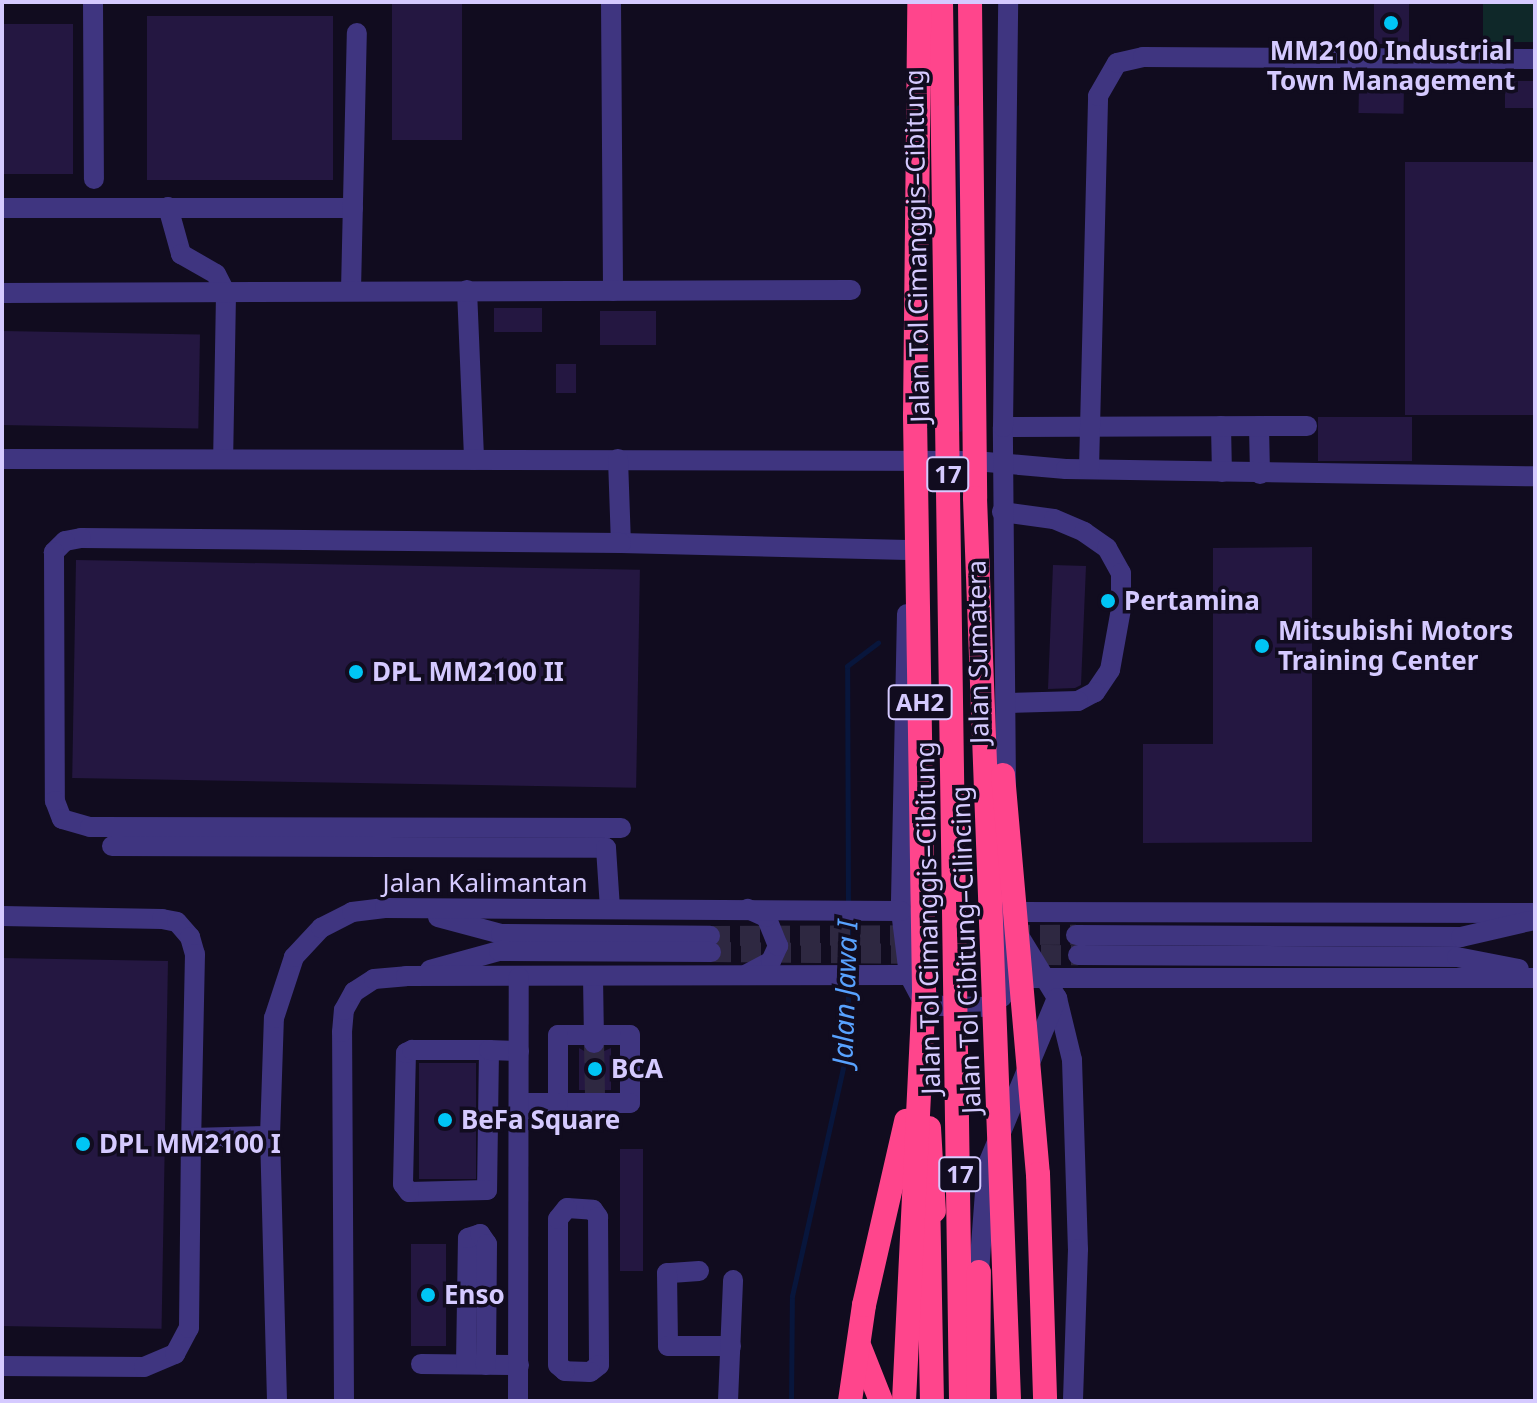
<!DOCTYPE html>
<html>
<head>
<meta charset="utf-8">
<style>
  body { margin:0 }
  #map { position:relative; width:1537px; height:1403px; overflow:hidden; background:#110c1f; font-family:"Noto Sans",sans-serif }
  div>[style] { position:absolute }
  .green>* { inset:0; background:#0f2829; transform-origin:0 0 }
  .stream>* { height:5px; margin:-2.5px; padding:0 2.5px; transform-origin:2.5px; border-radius:2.5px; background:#08163c }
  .building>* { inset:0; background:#241741; transform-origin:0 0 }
  .minor-tunnel>* { height:20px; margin-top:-10px; transform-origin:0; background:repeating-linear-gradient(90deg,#2e2841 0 20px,transparent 0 30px) }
  .minor>* { height:20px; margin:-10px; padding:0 10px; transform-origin:10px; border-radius:10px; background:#3f3580 }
  .highway>* { height:24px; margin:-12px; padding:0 12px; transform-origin:12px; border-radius:12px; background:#ff458c }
  .dots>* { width:22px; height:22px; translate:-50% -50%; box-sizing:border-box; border:4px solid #110c1f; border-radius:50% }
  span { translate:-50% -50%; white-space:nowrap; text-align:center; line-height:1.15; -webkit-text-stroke:7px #110c1f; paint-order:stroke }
  .shield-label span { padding:2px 6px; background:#110c1f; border:2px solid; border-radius:6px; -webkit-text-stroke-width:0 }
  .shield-label { font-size:24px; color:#d5caff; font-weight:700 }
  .poi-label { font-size:26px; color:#d5caff; font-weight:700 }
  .left { translate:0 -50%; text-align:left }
  .street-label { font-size:26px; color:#d5caff }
  .water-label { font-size:28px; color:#58a2ff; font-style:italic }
  .frame { position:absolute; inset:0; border:4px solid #d5caff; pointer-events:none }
</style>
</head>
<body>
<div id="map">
  <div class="green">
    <i style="left:1483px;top:2px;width:52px;height:40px"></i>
  </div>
  <div class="stream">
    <i style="left:959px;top:429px;width:322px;rotate:-90deg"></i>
    <i style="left:848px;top:906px;width:240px;rotate:-90.2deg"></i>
    <i style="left:847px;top:666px;width:39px;rotate:-37deg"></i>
    <i style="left:848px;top:916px;width:54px;rotate:90deg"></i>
    <i style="left:791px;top:1401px;width:105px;rotate:-89.5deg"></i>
    <i style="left:792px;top:1296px;width:256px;rotate:-77.4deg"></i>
    <i style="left:848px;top:1046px;width:66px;rotate:-90deg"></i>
  </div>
  <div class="building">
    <i style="left:392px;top:2px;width:70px;height:138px"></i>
    <i style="left:1374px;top:2px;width:35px;height:42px"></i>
    <i style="left:147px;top:16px;width:186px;height:164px"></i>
    <i style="left:2px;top:24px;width:71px;height:150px"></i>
    <i style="left:1505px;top:81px;width:30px;height:27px"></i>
    <i style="left:1359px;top:84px;width:45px;height:29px;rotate:1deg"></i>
    <i style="left:1405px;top:162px;width:130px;height:253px"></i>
    <i style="left:494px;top:308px;width:48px;height:24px"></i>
    <i style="left:600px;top:311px;width:56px;height:34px"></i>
    <i style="left:2px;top:331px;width:198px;height:94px;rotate:1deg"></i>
    <i style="left:576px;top:364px;width:29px;height:20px;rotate:90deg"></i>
    <i style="left:1412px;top:417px;width:44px;height:94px;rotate:90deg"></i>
    <i style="clip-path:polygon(1312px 547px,1312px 842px,1143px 843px,1143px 744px,1213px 744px,1213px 548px)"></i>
    <i style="left:76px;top:560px;width:564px;height:218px;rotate:1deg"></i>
    <i style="clip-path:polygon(1053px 565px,1086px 566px,1081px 685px,1075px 688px,1048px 689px)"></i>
    <i style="left:2px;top:958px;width:166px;height:368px;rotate:1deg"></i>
    <i style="clip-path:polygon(579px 1048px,593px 1056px,611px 1048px,611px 1090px,579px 1090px)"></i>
    <i style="left:419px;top:1063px;width:57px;height:116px"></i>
    <i style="left:620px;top:1149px;width:23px;height:122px"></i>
    <i style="left:411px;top:1244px;width:35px;height:102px"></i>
  </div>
  <div class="minor-tunnel">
    <i style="left:710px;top:936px;width:366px;rotate:-0.2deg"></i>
    <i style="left:711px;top:952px;width:367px;rotate:0.5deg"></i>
    <i style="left:594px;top:1043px;width:52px;rotate:88.9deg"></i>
  </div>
  <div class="minor">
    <i style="left:93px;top:2px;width:177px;rotate:89.7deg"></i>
    <i style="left:611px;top:2px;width:289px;rotate:89.6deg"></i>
    <i style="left:168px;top:207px;width:49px;rotate:74.5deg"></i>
    <i style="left:181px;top:254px;width:40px;rotate:29.7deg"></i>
    <i style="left:216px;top:274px;width:22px;rotate:63deg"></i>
    <i style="left:226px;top:294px;width:165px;rotate:91deg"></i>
    <i style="left:2px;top:208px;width:351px"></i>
    <i style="left:351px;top:290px;width:257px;rotate:-88.7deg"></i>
    <i style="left:467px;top:290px;width:170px;rotate:87.6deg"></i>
    <i style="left:2px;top:293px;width:849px;rotate:-0.2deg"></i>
    <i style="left:1221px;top:426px;width:46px;rotate:88.8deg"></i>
    <i style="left:1259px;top:426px;width:48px;rotate:88.8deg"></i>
    <i style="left:1003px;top:427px;width:304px;rotate:-0.2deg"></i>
    <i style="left:2px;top:459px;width:973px;rotate:0.12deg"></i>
    <i style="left:975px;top:461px;width:91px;rotate:5deg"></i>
    <i style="left:1066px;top:469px;width:469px;rotate:0.9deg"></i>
    <i style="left:618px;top:459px;width:84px;rotate:88deg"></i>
    <i style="left:621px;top:543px;width:287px;rotate:1.4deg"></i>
    <i style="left:1089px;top:469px;width:373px;rotate:-88.6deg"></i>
    <i style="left:1098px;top:96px;width:38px;rotate:-60deg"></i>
    <i style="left:1117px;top:63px;width:27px;rotate:-13deg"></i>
    <i style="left:1143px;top:57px;width:392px;rotate:0.3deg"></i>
    <i style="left:1002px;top:512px;width:52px;rotate:7.7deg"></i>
    <i style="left:1054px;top:519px;width:33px;rotate:23deg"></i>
    <i style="left:1084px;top:532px;width:28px;rotate:35deg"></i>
    <i style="left:1107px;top:548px;width:29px;rotate:61deg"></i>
    <i style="left:1121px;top:573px;width:36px;rotate:90deg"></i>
    <i style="left:1121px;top:609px;width:62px;rotate:100.2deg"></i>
    <i style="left:1110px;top:670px;width:27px;rotate:124deg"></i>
    <i style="left:1095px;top:692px;width:19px;rotate:152deg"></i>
    <i style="left:1078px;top:701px;width:72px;rotate:178.4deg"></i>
    <i style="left:621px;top:543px;width:540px;rotate:-179.47deg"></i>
    <i style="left:81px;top:538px;width:16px;rotate:169deg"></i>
    <i style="left:65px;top:541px;width:16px;rotate:135deg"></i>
    <i style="left:54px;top:552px;width:249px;rotate:89.8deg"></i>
    <i style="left:55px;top:801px;width:19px;rotate:69deg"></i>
    <i style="left:62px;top:819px;width:29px;rotate:16deg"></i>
    <i style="left:90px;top:827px;width:531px;rotate:0.11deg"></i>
    <i style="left:907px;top:614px;width:297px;rotate:91.2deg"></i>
    <i style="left:901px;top:911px;width:64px;rotate:82.9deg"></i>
    <i style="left:909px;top:975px;width:30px;rotate:62deg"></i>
    <i style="left:1006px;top:790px;width:363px;rotate:-90.5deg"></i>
    <i style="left:1003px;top:427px;width:425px;rotate:-89.3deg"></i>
    <i style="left:112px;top:846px;width:494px;rotate:0.2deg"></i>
    <i style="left:606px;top:848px;width:60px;rotate:86.2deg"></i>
    <i style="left:1004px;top:912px;width:531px;rotate:0.11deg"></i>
    <i style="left:2px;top:916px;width:160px;rotate:1.1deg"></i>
    <i style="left:162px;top:919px;width:15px;rotate:11deg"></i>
    <i style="left:177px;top:922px;width:20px;rotate:49deg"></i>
    <i style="left:190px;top:937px;width:18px;rotate:74deg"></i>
    <i style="left:195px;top:954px;width:184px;rotate:91.2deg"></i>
    <i style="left:438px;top:917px;width:65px;rotate:15.1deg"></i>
    <i style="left:501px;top:934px;width:209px;rotate:0.5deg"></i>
    <i style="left:1016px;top:931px;width:79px;rotate:58.5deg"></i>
    <i style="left:1057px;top:998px;width:64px;rotate:76.4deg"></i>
    <i style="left:1072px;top:1060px;width:189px;rotate:88.2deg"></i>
    <i style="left:1078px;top:1249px;width:152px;rotate:91.9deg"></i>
    <i style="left:1076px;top:935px;width:385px;rotate:0.3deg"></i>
    <i style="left:1461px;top:937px;width:71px;rotate:-13.1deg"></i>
    <i style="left:1078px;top:955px;width:379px;rotate:0.3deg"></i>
    <i style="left:1457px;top:957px;width:63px;rotate:11deg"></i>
    <i style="left:430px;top:970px;width:72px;rotate:-15.4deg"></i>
    <i style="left:499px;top:951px;width:212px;rotate:0.3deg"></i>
    <i style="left:747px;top:974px;width:27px;rotate:-28deg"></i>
    <i style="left:771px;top:961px;width:17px;rotate:-65deg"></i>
    <i style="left:778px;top:946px;width:31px;rotate:-112deg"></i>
    <i style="left:766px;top:917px;width:20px;rotate:-156deg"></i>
    <i style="left:593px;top:977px;width:66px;rotate:89.1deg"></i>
    <i style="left:1007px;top:978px;width:528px"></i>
    <i style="left:923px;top:995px;width:20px;rotate:33deg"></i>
    <i style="left:940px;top:1006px;width:48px;rotate:1.2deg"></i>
    <i style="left:988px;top:1007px;width:17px;rotate:-36deg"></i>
    <i style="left:1002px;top:997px;width:99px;rotate:-88.8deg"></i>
    <i style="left:558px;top:1035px;width:72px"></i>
    <i style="left:630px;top:1035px;width:68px;rotate:90deg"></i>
    <i style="left:630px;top:1103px;width:72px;rotate:180deg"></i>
    <i style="left:558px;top:1103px;width:68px;rotate:-90deg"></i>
    <i style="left:489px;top:1050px;width:140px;rotate:90.8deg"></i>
    <i style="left:487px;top:1190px;width:78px;rotate:178.5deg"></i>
    <i style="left:409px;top:1192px;width:10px;rotate:-127deg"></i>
    <i style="left:403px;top:1184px;width:131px;rotate:-88.7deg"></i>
    <i style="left:406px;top:1053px;width:7px;rotate:-27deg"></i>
    <i style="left:412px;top:1050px;width:77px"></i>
    <i style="left:489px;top:1050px;width:30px;rotate:2deg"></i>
    <i style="left:519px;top:1103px;width:39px"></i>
    <i style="left:567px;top:1208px;width:26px;rotate:4deg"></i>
    <i style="left:593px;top:1210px;width:9px;rotate:54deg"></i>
    <i style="left:598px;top:1217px;width:148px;rotate:89.6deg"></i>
    <i style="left:599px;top:1365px;width:11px;rotate:142deg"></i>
    <i style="left:590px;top:1372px;width:25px;rotate:-178deg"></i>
    <i style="left:565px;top:1371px;width:9px;rotate:-139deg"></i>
    <i style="left:558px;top:1365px;width:146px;rotate:-90deg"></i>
    <i style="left:558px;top:1219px;width:14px;rotate:-51deg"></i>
    <i style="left:699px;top:1271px;width:32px;rotate:176deg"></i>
    <i style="left:667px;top:1273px;width:73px;rotate:89.2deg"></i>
    <i style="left:668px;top:1346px;width:63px"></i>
    <i style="left:979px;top:1272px;width:106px;rotate:-85.7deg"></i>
    <i style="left:987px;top:1166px;width:182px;rotate:-67.4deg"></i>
    <i style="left:421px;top:1364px;width:98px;rotate:0.6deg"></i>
    <i style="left:466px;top:1364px;width:126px;rotate:-89.1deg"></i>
    <i style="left:468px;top:1238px;width:13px;rotate:-18deg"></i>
    <i style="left:480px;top:1234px;width:12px;rotate:55deg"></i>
    <i style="left:487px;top:1244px;width:121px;rotate:90.5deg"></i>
    <i style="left:2px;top:1366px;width:142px;rotate:0.4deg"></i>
    <i style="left:144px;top:1367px;width:34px;rotate:-23deg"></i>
    <i style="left:175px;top:1354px;width:30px;rotate:-62deg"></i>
    <i style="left:189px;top:1328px;width:190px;rotate:-89.4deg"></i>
    <i style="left:191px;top:1138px;width:79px;rotate:-1.5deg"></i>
    <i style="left:277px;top:1401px;width:265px;rotate:-91.5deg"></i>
    <i style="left:270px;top:1136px;width:118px;rotate:-88.1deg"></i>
    <i style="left:274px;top:1018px;width:64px;rotate:-71.8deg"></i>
    <i style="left:294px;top:957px;width:40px;rotate:-47deg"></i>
    <i style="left:321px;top:928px;width:35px;rotate:-27deg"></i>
    <i style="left:352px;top:912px;width:33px;rotate:-7deg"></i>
    <i style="left:385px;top:908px;width:516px;rotate:0.33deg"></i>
    <i style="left:344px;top:1401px;width:369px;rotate:-90.3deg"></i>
    <i style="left:342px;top:1032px;width:22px;rotate:-85deg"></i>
    <i style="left:344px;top:1010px;width:21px;rotate:-61deg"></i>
    <i style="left:354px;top:992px;width:24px;rotate:-33deg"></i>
    <i style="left:374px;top:979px;width:32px;rotate:-5deg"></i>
    <i style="left:406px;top:976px;width:503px;rotate:-0.11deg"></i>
    <i style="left:518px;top:1401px;width:424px;rotate:-89.9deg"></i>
    <i style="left:728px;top:1401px;width:121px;rotate:-87.6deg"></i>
  </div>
  <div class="highway">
    <i style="left:941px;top:2px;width:1399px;rotate:89.18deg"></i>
    <i style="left:970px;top:2px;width:496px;rotate:89.4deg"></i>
    <i style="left:975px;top:498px;width:904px;rotate:87.84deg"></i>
    <i style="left:1003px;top:775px;width:401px;rotate:85deg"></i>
    <i style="left:1038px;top:1174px;width:227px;rotate:88.2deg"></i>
    <i style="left:929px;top:1128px;width:83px;rotate:86.6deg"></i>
    <i style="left:928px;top:1195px;width:206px;rotate:88.9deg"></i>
    <i style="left:860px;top:1348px;width:57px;rotate:68.4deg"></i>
    <i style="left:850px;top:1401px;width:97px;rotate:-81.7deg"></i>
    <i style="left:864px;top:1305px;width:189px;rotate:-77.1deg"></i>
    <i style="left:904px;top:1401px;width:412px;rotate:-87.2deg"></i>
    <i style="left:924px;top:989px;width:573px;rotate:-90.9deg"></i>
    <i style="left:915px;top:416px;width:414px;rotate:-89.4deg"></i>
    <i style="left:978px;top:1401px;width:129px;rotate:-89.6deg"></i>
  </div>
  <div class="dots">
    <i style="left:1391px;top:23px;background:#00c5f5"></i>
    <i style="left:1108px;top:601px;background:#00c5f5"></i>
    <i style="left:1262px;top:646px;background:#00c5f5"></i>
    <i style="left:356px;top:672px;background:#00c5f5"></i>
    <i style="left:595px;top:1069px;background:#00c5f5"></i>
    <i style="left:445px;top:1120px;background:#00c5f5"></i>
    <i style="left:83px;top:1144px;background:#00c5f5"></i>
    <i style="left:428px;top:1295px;background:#00c5f5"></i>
  </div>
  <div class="shield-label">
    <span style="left:948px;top:474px">17</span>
    <span style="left:920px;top:702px">AH2</span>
    <span style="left:960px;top:1174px">17</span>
  </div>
  <div class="poi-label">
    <span style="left:1391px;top:66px">MM2100 Industrial<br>Town Management</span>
    <span class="left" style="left:1124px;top:601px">Pertamina</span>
    <span class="left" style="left:1278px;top:646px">Mitsubishi Motors<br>Training Center</span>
    <span class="left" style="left:372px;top:672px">DPL MM2100 II</span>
    <span class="left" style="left:611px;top:1069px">BCA</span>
    <span class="left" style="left:461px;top:1120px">BeFa Square</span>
    <span class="left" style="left:99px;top:1144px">DPL MM2100 I</span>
    <span class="left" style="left:444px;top:1295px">Enso</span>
  </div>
  <div class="street-label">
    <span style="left:917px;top:246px;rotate:-91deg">Jalan Tol Cimanggis–Cibitung</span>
    <span style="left:978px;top:652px;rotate:-91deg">Jalan Sumatera</span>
    <span style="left:485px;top:883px">Jalan Kalimantan</span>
    <span style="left:928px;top:918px;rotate:-91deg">Jalan Tol Cimanggis–Cibitung</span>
    <span style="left:966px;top:950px;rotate:-92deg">Jalan Tol Cibitung–Cilincing</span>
  </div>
  <div class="water-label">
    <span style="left:844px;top:993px;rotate:-88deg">Jalan Jawa I</span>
  </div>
  <div class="frame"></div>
</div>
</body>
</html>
